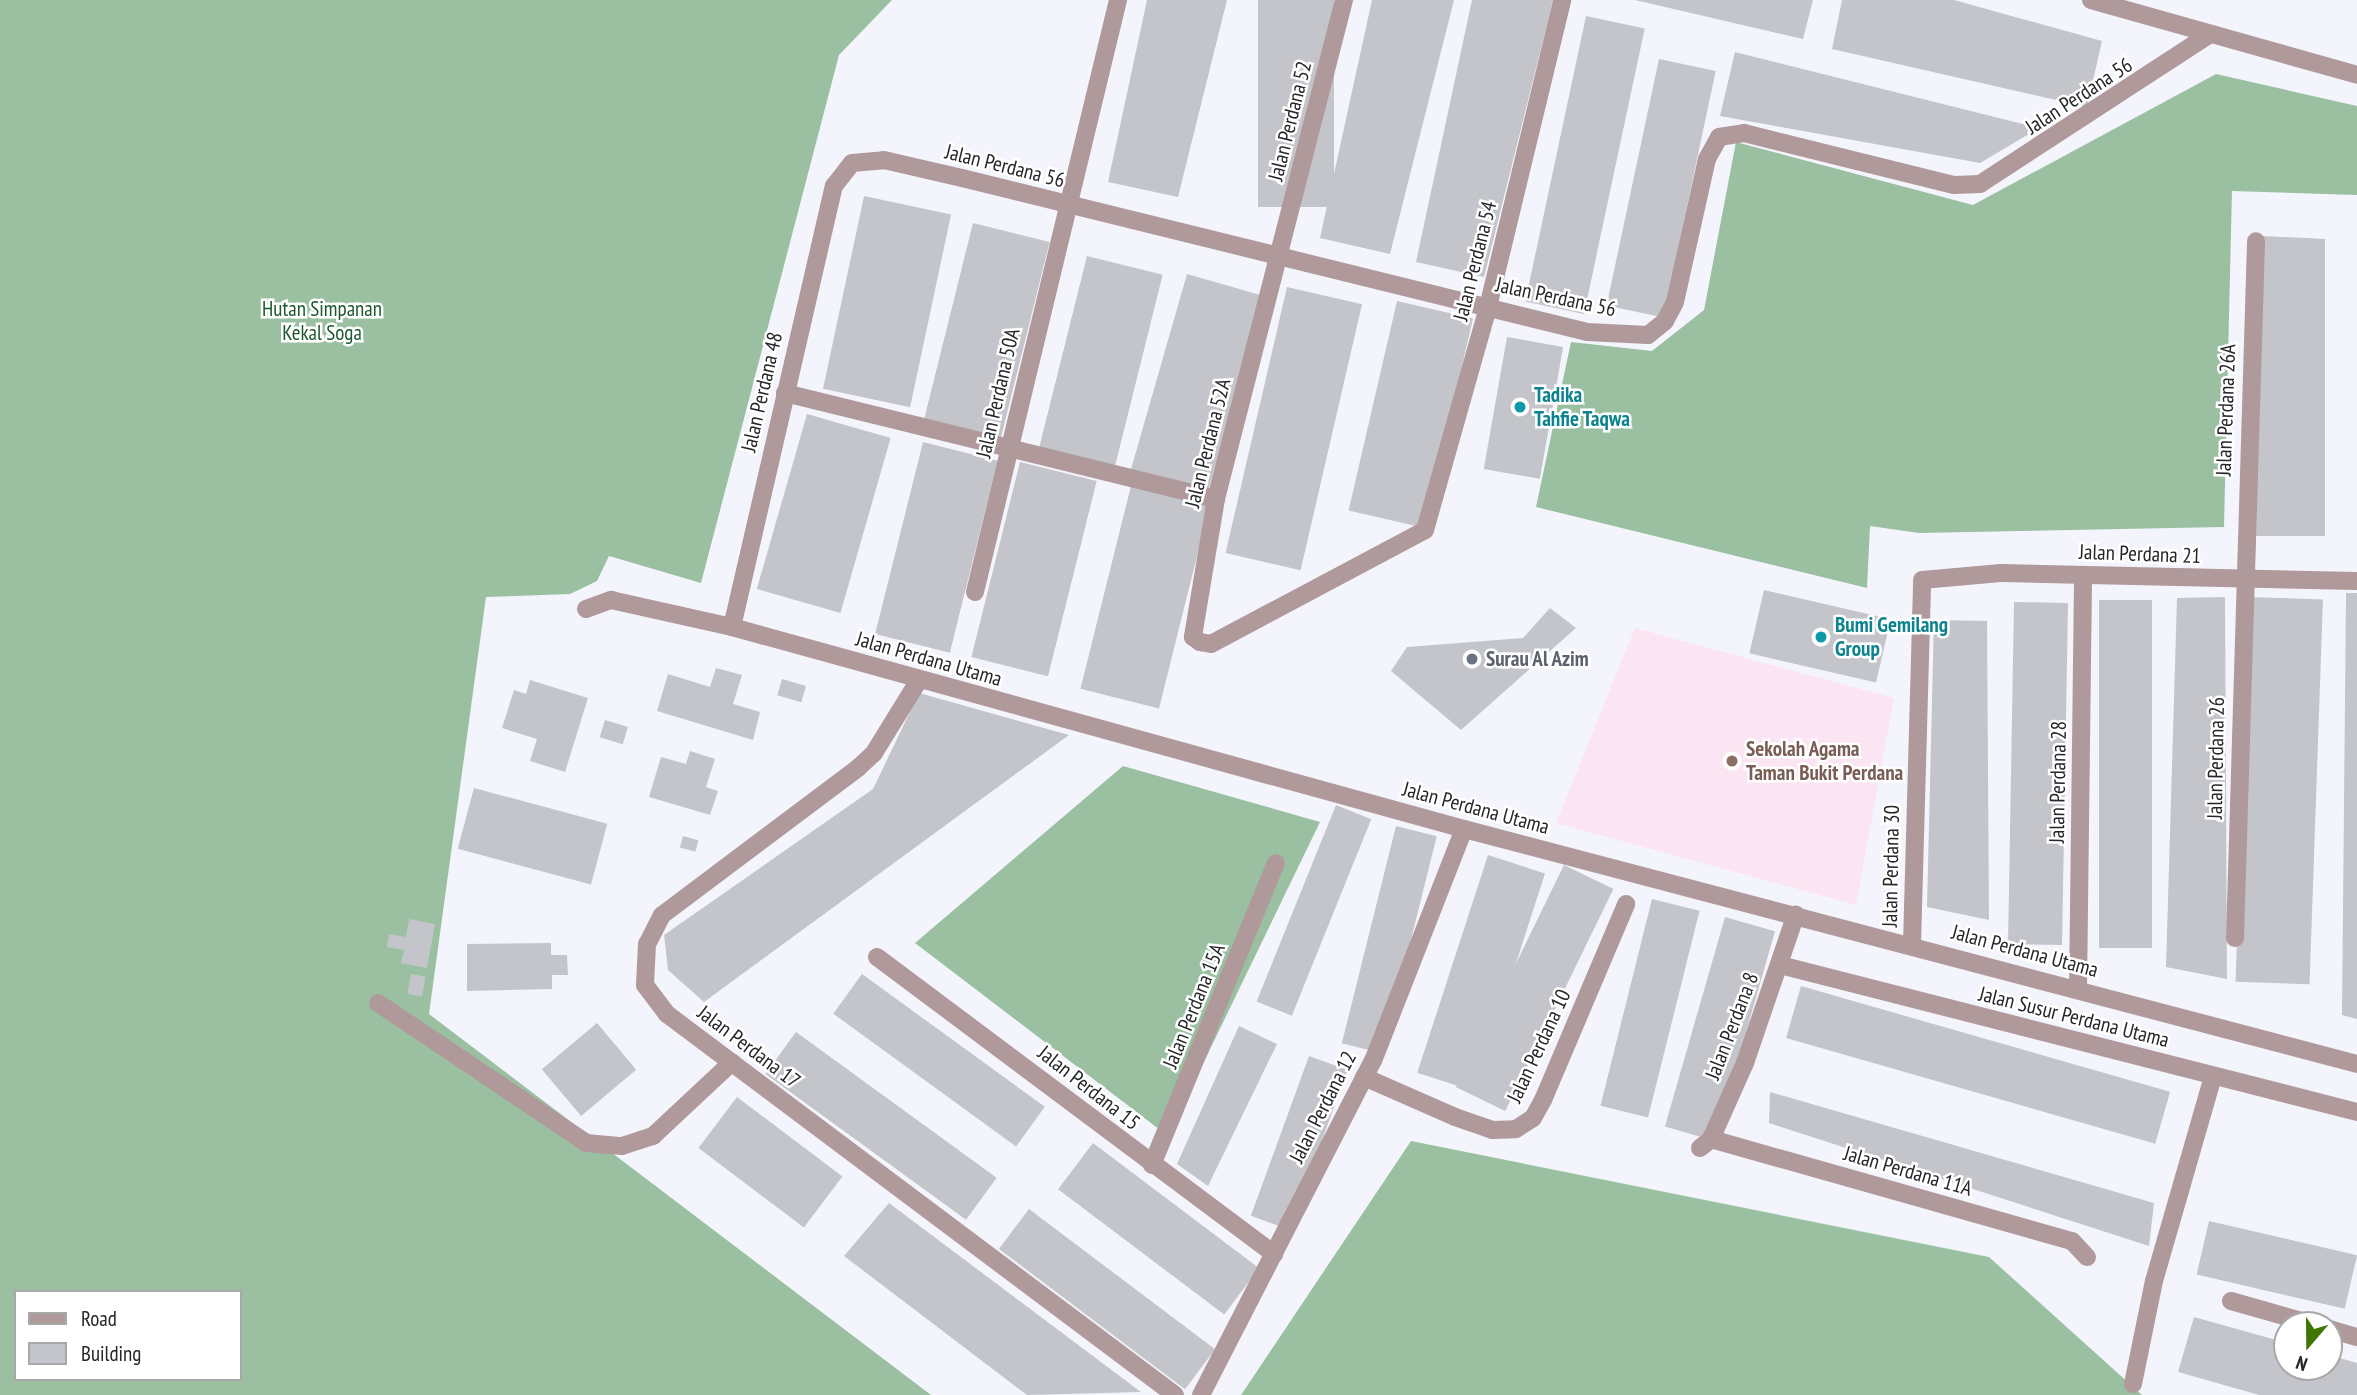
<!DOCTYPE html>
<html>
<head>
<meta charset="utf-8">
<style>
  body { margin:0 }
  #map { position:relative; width:2357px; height:1395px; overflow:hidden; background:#f4f5fc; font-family:"PT Sans Narrow",sans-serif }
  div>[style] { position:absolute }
  .education>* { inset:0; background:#fbe5f2 }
  .forest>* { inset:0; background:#9ac0a1 }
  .building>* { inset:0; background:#c3c5cb; transform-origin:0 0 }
  .minor>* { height:18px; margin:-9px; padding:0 9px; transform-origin:9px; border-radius:9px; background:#b0999a }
  .dots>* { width:19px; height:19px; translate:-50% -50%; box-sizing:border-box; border:4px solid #fff; border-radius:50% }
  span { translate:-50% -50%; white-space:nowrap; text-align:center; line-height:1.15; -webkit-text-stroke:5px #fff; paint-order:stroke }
  .street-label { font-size:21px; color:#252628 }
  .park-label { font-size:21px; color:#1d572f }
  .culture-label { font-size:21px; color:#0d838f; font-weight:700 }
  .left { translate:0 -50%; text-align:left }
  .worship-label { font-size:21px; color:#5b616d; font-weight:700 }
  .education-label { font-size:21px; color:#785e54; font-weight:700 }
  .legend { position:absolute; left:14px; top:1290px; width:228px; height:91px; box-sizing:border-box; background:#fff; border:2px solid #a8a8a9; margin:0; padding:9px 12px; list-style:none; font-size:21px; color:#252628 }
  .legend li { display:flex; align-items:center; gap:14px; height:35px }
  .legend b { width:35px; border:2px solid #a8a8a9 }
  .north { position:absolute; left:2273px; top:1311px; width:70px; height:70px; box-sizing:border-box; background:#fff; border:2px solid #a8a8a9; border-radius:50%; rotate:200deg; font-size:19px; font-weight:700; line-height:28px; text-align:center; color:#252628 }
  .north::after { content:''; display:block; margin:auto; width:24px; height:32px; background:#407602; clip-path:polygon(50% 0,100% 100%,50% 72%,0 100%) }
</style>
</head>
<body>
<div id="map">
  <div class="education">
    <i style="clip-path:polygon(1635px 628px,1894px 698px,1856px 905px,1556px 823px)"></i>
  </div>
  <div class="forest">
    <i style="clip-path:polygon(evenodd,0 0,892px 0,839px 55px,701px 583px,609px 556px,597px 581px,570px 594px,486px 597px,429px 1014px,931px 1395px,0 1395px,0 0,16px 1292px,240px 1292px,240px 1379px,16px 1379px,16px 1292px)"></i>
    <i style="clip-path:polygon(2216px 74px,2357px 106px,2357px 195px,2232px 191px,2224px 527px,1919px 533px,1870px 526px,1867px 588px,1536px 507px,1571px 342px,1652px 351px,1704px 310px,1736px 142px,1973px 205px)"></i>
    <i style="clip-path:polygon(1123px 766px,1320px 822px,1168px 1136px,915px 943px)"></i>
    <i style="clip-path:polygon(1411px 1141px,1989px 1257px,2142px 1395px,1241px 1395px)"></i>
  </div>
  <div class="building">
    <i style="clip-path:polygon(1147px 0,1227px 0,1178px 197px,1108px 182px)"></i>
    <i style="left:1258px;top:0;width:76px;height:207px"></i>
    <i style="clip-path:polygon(1372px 0,1454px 0,1390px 254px,1320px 238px)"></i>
    <i style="clip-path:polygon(1472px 0,1553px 0,1484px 277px,1416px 262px)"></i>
    <i style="clip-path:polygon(1635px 0,1813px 0,1803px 39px)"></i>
    <i style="clip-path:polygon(1842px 0,1954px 0,2102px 41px,2087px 107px,1832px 49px)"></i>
    <i style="left:1586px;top:16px;width:60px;height:292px;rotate:12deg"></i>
    <i style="clip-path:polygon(1735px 52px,2039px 128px,1980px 163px,1720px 116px)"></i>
    <i style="left:1659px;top:59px;width:58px;height:252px;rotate:12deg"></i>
    <i style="left:864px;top:196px;width:89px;height:197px;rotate:12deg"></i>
    <i style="left:973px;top:223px;width:79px;height:204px;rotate:14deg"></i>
    <i style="clip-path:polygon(2263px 236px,2325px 239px,2325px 536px,2252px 536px)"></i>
    <i style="left:1087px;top:256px;width:78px;height:198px;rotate:14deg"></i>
    <i style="left:1187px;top:274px;width:80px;height:204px;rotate:16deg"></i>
    <i style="left:1287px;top:287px;width:77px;height:273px;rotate:13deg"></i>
    <i style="left:1397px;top:301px;width:78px;height:215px;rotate:13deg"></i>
    <i style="left:1507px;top:337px;width:57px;height:134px;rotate:10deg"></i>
    <i style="left:807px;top:414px;width:87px;height:182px;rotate:16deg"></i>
    <i style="left:923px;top:442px;width:77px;height:198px;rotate:14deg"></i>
    <i style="left:1020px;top:462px;width:79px;height:201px;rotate:14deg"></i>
    <i style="left:1131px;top:486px;width:81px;height:209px;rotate:14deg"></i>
    <i style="left:1764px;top:590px;width:130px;height:65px;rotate:13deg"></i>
    <i style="clip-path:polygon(2346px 593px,2357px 593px,2357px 1019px,2342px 1015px)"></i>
    <i style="clip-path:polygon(2225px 597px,2227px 979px,2166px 967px,2177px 598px)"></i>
    <i style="left:2249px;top:597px;width:74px;height:385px;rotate:2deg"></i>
    <i style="left:2099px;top:600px;width:53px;height:348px"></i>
    <i style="left:2068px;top:603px;width:342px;height:54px;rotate:91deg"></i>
    <i style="clip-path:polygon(1550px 608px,1576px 628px,1461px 730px,1391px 671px,1407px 647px,1523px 638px)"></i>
    <i style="clip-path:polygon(1934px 620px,1987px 621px,1989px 920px,1927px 907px)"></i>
    <i style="clip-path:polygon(716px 668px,742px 675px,733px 704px,760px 712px,753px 740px,657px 711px,668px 674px,710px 687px)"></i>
    <i style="left:782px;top:679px;width:25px;height:17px;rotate:16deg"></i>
    <i style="clip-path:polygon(530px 680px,588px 698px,565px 772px,530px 761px,537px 739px,502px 728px,514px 690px,526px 694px)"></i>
    <i style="clip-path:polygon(919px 693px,1069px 735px,704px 1002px,668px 970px,664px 935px,873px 789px)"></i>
    <i style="left:605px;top:720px;width:24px;height:18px;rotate:17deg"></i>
    <i style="clip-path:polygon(690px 751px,715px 759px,706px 787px,718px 791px,710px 815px,649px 797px,661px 757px,686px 764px)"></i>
    <i style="left:474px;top:788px;width:138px;height:63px;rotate:15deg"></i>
    <i style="left:1336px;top:805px;width:38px;height:212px;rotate:22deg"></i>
    <i style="left:1396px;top:826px;width:42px;height:224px;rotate:14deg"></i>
    <i style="left:683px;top:836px;width:16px;height:12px;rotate:15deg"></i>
    <i style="left:1488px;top:855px;width:60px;height:229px;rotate:18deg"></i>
    <i style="left:1564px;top:865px;width:55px;height:247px;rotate:26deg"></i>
    <i style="left:1652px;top:899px;width:49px;height:213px;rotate:14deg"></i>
    <i style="left:1725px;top:917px;width:52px;height:218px;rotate:16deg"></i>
    <i style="clip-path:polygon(409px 919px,435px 924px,427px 968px,401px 963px,404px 950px,387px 947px,389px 934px,406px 937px)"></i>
    <i style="clip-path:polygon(551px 943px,551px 955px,567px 955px,568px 975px,552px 975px,552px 989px,467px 991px,467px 944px)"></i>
    <i style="left:411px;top:974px;width:15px;height:20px;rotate:11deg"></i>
    <i style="left:862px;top:974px;width:226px;height:49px;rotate:36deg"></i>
    <i style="left:1801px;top:986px;width:384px;height:54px;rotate:16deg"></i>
    <i style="left:597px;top:1023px;width:61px;height:72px;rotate:50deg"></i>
    <i style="clip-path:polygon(1239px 1026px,1277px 1044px,1208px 1186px,1177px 1164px)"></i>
    <i style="left:796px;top:1032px;width:248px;height:52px;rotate:36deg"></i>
    <i style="left:1309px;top:1056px;width:41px;height:170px;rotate:20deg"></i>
    <i style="clip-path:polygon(1770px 1092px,2154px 1203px,2149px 1246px,1769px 1123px)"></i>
    <i style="left:737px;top:1097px;width:132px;height:64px;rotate:37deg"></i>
    <i style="left:1093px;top:1143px;width:208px;height:58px;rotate:37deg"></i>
    <i style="clip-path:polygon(889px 1203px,1141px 1392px,1027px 1395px,844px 1256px)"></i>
    <i style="left:1029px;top:1209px;width:233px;height:50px;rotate:37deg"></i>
    <i style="left:2209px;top:1221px;width:152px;height:55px;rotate:13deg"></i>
    <i style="clip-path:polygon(2194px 1317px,2287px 1343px,2287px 1367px,2329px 1367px,2329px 1355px,2357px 1363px,2357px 1395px,2259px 1395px,2178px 1372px)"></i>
  </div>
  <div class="minor">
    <i style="left:1344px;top:0;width:515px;rotate:104.39deg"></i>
    <i style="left:1216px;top:499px;width:140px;rotate:99.5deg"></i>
    <i style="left:1193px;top:637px;width:9px;rotate:36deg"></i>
    <i style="left:1200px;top:642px;width:11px;rotate:10deg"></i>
    <i style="left:1211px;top:644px;width:242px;rotate:-28deg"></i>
    <i style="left:1425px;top:530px;width:232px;rotate:-74.2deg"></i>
    <i style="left:1488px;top:307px;width:316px;rotate:-76.4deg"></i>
    <i style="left:2091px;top:0;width:276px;rotate:15.7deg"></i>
    <i style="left:785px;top:393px;width:444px;rotate:13.8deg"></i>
    <i style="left:975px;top:592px;width:609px;rotate:-76.42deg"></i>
    <i style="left:586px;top:609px;width:27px;rotate:-20deg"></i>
    <i style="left:611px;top:600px;width:124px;rotate:12.6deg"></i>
    <i style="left:732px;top:627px;width:759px;rotate:15.43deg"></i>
    <i style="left:1464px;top:829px;width:923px;rotate:14.74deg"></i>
    <i style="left:732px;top:627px;width:453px;rotate:-77deg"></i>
    <i style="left:834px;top:186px;width:29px;rotate:-52deg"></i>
    <i style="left:852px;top:163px;width:32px;rotate:-5deg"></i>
    <i style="left:884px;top:160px;width:80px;rotate:13deg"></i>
    <i style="left:962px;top:178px;width:644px;rotate:13.84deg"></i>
    <i style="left:1587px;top:332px;width:61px;rotate:2.8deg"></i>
    <i style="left:1648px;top:335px;width:22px;rotate:-39deg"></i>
    <i style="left:1665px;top:321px;width:21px;rotate:-62deg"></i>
    <i style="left:1675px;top:302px;width:147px;rotate:-77.4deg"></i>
    <i style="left:1707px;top:159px;width:25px;rotate:-61deg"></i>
    <i style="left:1719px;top:137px;width:25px;rotate:-9deg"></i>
    <i style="left:1744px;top:133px;width:216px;rotate:13.9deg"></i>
    <i style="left:1954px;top:185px;width:26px;rotate:-2deg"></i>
    <i style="left:1980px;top:184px;width:273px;rotate:-33.1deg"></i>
    <i style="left:919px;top:680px;width:86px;rotate:121.7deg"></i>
    <i style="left:874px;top:753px;width:22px;rotate:137deg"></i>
    <i style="left:858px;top:768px;width:245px;rotate:143.1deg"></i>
    <i style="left:662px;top:915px;width:33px;rotate:117deg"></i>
    <i style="left:647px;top:944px;width:41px;rotate:92.8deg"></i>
    <i style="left:645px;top:985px;width:36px;rotate:53deg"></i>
    <i style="left:667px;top:1014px;width:635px;rotate:36.87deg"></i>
    <i style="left:2235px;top:938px;width:697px;rotate:-88.27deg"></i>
    <i style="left:1912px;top:944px;width:364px;rotate:-88.4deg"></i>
    <i style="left:1922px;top:580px;width:79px;rotate:-5.1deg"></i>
    <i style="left:2001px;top:573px;width:356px;rotate:1.3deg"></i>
    <i style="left:877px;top:957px;width:496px;rotate:36.8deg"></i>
    <i style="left:1780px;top:965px;width:595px;rotate:14.29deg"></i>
    <i style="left:2078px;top:990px;width:415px;rotate:-89.3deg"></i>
    <i style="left:378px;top:1003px;width:251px;rotate:33.9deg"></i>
    <i style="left:586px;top:1143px;width:36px;rotate:5deg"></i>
    <i style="left:622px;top:1146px;width:33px;rotate:-18deg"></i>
    <i style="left:653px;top:1136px;width:108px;rotate:-43.1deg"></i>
    <i style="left:1364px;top:1077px;width:99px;rotate:23.7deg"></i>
    <i style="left:1455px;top:1117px;width:39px;rotate:19deg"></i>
    <i style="left:1492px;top:1130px;width:24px;rotate:-2deg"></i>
    <i style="left:1516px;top:1129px;width:20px;rotate:-33deg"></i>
    <i style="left:1533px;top:1118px;width:21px;rotate:-61deg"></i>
    <i style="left:1543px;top:1100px;width:213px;rotate:-67deg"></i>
    <i style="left:1711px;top:1139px;width:375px;rotate:15.8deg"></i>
    <i style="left:2072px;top:1241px;width:22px;rotate:47deg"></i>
    <i style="left:1700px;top:1148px;width:14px;rotate:-39deg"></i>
    <i style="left:1711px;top:1139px;width:83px;rotate:-65.9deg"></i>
    <i style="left:1745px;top:1063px;width:157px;rotate:-71.1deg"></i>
    <i style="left:1152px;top:1165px;width:326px;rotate:-67.7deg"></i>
    <i style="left:2231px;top:1301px;width:88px;rotate:15.8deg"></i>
    <i style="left:2329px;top:1329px;width:29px;rotate:16deg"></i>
    <i style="left:2133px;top:1384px;width:105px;rotate:-78.5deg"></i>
    <i style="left:2154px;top:1281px;width:213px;rotate:-73.9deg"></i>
    <i style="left:1201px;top:1395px;width:376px;rotate:-62.8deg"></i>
    <i style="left:1373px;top:1061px;width:249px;rotate:-68.6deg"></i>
  </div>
  <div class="dots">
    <i style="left:1520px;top:407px;background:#0f9aa8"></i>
    <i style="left:1821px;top:637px;background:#0f9aa8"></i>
    <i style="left:1472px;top:659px;background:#6b7280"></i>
    <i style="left:1732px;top:761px;background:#8d6e63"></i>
  </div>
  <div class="street-label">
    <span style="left:2079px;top:96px;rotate:-33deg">Jalan Perdana 56</span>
    <span style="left:1290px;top:121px;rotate:-76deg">Jalan Perdana 52</span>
    <span style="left:1005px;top:166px;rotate:14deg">Jalan Perdana 56</span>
    <span style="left:1475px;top:261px;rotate:-76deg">Jalan Perdana 54</span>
    <span style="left:1556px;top:297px;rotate:12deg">Jalan Perdana 56</span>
    <span style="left:762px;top:392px;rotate:-77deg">Jalan Perdana 48</span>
    <span style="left:998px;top:393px;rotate:-77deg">Jalan Perdana 50A</span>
    <span style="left:2226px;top:410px;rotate:-88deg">Jalan Perdana 26A</span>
    <span style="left:1208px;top:443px;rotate:-76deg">Jalan Perdana 52A</span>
    <span style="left:2140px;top:554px;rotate:2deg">Jalan Perdana 21</span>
    <span style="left:929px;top:659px;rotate:16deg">Jalan Perdana Utama</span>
    <span style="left:2216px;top:758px;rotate:-89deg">Jalan Perdana 26</span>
    <span style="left:2058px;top:782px;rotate:-89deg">Jalan Perdana 28</span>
    <span style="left:1476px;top:808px;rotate:15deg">Jalan Perdana Utama</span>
    <span style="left:1891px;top:866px;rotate:-89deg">Jalan Perdana 30</span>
    <span style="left:2025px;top:951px;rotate:15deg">Jalan Perdana Utama</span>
    <span style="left:1194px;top:1006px;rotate:-68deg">Jalan Perdana 15A</span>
    <span style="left:2074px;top:1017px;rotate:14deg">Jalan Susur Perdana Utama</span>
    <span style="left:1732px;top:1026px;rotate:-69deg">Jalan Perdana 8</span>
    <span style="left:1539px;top:1046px;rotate:-65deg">Jalan Perdana 10</span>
    <span style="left:749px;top:1047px;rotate:37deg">Jalan Perdana 17</span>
    <span style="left:1089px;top:1088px;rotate:38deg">Jalan Perdana 15</span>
    <span style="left:1323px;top:1107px;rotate:-63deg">Jalan Perdana 12</span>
    <span style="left:1908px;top:1171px;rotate:16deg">Jalan Perdana 11A</span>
  </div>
  <div class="park-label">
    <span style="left:322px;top:321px">Hutan Simpanan<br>Kekal Soga</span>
  </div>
  <div class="culture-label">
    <span class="left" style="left:1534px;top:407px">Tadika<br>Tahfie Taqwa</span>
    <span class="left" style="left:1835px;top:637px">Bumi Gemilang<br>Group</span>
  </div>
  <div class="worship-label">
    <span class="left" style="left:1486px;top:659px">Surau Al Azim</span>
  </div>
  <div class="education-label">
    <span class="left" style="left:1746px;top:761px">Sekolah Agama<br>Taman Bukit Perdana</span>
  </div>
  <ul class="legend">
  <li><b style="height:9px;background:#b0999a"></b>Road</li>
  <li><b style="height:19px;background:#c3c5cb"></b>Building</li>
  </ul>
  <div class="north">N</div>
</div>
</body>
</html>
